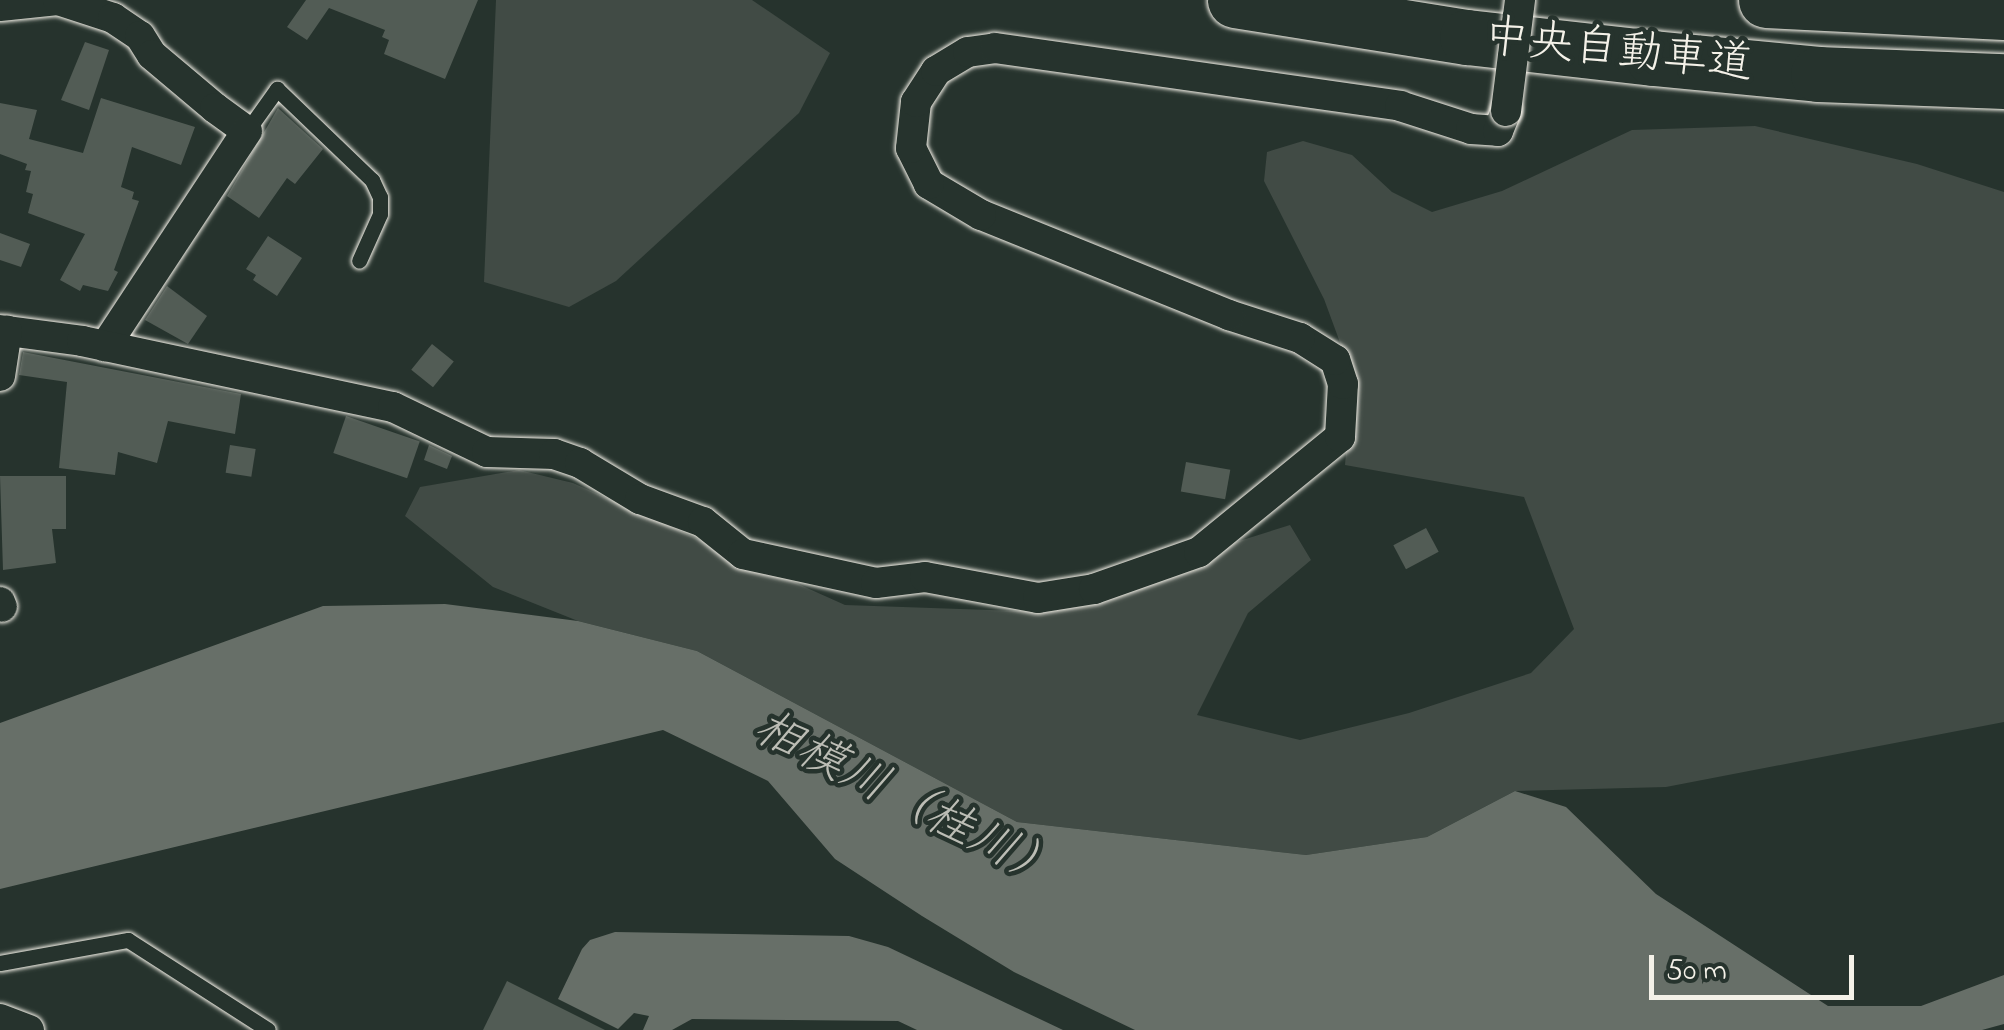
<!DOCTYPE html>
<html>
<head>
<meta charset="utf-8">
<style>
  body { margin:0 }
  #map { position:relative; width:2004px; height:1030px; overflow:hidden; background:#26332d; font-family:"Indie Flower","Klee One",sans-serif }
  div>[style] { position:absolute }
  .green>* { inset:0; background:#414b45 }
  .water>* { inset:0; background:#676f68 }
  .building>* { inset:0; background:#525c55; transform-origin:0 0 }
  .roads { filter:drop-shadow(0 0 2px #f4f1e8) drop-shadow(0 0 2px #f4f1e8) }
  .lane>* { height:15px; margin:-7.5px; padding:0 7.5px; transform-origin:7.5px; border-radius:7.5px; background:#26332d }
  .street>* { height:30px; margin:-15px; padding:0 15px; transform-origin:15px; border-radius:15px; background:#26332d }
  .highway>* { height:55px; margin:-27.5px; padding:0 27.5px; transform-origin:27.5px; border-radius:27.5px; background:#26332d }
  .bridges { filter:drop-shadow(0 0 2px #f4f1e8) drop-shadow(0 0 2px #f4f1e8) }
  .street-bridge>* { height:30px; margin:-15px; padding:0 15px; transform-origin:15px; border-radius:15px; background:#26332d }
  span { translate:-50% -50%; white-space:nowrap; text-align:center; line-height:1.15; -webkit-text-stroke:9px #26332d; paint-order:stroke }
  .street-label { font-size:45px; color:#f4f1e8 }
  .water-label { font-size:48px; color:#bcbdb5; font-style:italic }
  .scale { position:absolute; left:1649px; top:955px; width:205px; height:45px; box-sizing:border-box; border:5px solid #f4f1e8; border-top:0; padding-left:12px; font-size:30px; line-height:35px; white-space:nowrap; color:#f4f1e8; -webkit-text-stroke:8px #26332d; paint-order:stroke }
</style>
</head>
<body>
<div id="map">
  <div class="green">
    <i style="clip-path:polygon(496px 0,752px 0,830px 53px,799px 113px,616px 281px,569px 307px,484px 282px)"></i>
    <i style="clip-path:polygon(1755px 126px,1917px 164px,2004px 192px,2004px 722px,1666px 787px,1515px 791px,1427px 837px,1306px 855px,1017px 822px,697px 651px,578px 621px,493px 587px,405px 516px,420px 487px,519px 470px,573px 483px,845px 605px,1018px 611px,1115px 597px,1220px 547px,1290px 525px,1311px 560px,1248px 613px,1197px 715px,1300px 740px,1409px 713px,1531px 673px,1574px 629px,1524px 497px,1345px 465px,1352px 375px,1324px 299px,1264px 181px,1267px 152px,1303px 141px,1352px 155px,1392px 192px,1432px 212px,1502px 191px,1632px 130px)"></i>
  </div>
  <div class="water">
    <i style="clip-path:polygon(445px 604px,578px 621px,697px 651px,1017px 822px,1306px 855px,1427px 837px,1515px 791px,1566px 807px,1656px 894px,1828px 1006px,1921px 1006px,2004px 975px,2004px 1024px,1982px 1030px,1135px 1030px,1014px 972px,922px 916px,835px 859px,768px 781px,663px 730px,0 889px,0 723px,323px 606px)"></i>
    <i style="clip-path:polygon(615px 932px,849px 936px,888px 947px,1063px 1030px,917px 1030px,898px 1021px,692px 1019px,672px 1030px,643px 1030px,649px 1016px,634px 1013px,618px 1029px,558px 999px,582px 949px,590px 940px)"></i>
  </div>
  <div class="building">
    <i style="clip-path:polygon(306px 0,478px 0,445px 79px,384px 54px,389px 40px,382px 37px,385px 30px,329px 8px,307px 40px,287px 27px)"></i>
    <i style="clip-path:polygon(85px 42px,109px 50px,89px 110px,61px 100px)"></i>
    <i style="clip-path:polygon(101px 98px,195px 127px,181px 165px,132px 147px,121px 187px,134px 192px,132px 199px,139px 201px,114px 270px,118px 272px,108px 291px,83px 285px,80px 291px,60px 280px,85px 234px,28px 213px,33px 194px,26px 192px,31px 171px,25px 170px,27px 164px,0 154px,0 103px,37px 110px,29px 139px,83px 153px)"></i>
    <i style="clip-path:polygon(278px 108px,323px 149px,295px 184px,287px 178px,259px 218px,227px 196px)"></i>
    <i style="clip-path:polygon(0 233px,30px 244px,21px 267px,0 260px)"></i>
    <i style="clip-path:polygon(268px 236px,302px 258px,277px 296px,253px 280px,256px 275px,246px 269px)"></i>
    <i style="clip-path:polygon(167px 286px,207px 316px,188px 344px,145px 320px)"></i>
    <i style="left:432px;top:344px;width:28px;height:33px;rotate:39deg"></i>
    <i style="clip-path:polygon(23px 352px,241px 394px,235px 434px,168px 421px,157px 463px,118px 452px,115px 475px,59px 468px,67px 382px,19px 375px)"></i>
    <i style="left:346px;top:416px;width:78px;height:39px;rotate:19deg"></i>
    <i style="left:230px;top:445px;width:26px;height:28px;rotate:9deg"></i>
    <i style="clip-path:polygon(429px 445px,452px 456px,447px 469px,424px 460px)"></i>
    <i style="left:1186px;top:462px;width:45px;height:30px;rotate:10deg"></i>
    <i style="clip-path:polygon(0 476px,66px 476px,66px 529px,52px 529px,56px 563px,3px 570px)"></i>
    <i style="left:1426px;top:528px;width:27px;height:37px;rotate:62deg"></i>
    <i style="clip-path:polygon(507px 981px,605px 1030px,483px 1030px)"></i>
  </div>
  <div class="roads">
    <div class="lane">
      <i style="left:247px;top:131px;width:52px;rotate:-54.5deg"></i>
      <i style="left:277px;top:89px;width:132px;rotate:43.8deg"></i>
      <i style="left:372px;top:180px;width:19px;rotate:65deg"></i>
      <i style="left:380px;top:197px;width:17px;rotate:90deg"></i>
      <i style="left:380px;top:214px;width:51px;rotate:114.1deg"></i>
      <i style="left:0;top:963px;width:130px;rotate:-10.2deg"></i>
      <i style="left:128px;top:940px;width:166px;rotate:32.7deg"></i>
    </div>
    <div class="street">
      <i style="left:0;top:6px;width:58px;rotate:-5.9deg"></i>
      <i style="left:58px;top:0;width:58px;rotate:18.1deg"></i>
      <i style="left:113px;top:18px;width:32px;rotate:34deg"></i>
      <i style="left:140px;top:36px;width:22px;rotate:58deg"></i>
      <i style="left:152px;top:55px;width:82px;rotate:40.1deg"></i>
      <i style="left:215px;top:108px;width:39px;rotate:36deg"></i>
      <i style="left:247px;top:131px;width:258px;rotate:123.4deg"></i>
      <i style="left:0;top:330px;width:83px;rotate:7.6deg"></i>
      <i style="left:82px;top:341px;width:318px;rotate:12deg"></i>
      <i style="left:393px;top:407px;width:104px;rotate:25.6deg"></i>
      <i style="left:487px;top:452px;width:67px;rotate:1.7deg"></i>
      <i style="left:554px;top:454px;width:28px;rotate:19deg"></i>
      <i style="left:580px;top:463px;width:70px;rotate:31deg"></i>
      <i style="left:640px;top:499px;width:67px;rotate:20.1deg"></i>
      <i style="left:703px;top:522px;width:51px;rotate:38.7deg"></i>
      <i style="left:743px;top:554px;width:136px;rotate:12.3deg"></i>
      <i style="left:876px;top:583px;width:49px;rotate:-7deg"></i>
      <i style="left:925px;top:577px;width:115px;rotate:10.5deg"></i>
      <i style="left:1038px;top:598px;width:57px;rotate:-9.1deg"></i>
      <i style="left:1094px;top:589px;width:111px;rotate:-19.4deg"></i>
      <i style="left:1199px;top:552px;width:182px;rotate:-39.2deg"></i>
      <i style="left:1340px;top:437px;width:53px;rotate:-86.8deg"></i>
      <i style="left:1343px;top:384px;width:25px;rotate:-108deg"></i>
      <i style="left:1335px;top:360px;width:41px;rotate:-147.8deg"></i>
      <i style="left:1300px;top:338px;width:75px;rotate:-162.1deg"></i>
      <i style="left:1229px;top:315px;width:267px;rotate:-158deg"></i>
      <i style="left:981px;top:215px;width:61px;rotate:-149.2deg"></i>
      <i style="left:929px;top:184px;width:40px;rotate:-116.6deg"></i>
      <i style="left:911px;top:148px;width:46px;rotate:-83.8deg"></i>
      <i style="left:916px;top:102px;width:37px;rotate:-57deg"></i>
      <i style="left:936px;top:71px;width:37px;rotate:-31deg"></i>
      <i style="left:968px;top:52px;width:27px;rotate:-8deg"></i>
      <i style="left:995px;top:48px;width:409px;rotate:8.1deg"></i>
      <i style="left:1400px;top:106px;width:75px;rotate:17.9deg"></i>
      <i style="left:1471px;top:129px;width:27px;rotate:4deg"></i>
      <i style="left:1498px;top:131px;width:22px;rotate:-68deg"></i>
      <i style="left:0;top:376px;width:46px;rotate:-81.2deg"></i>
      <i style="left:0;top:602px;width:5px;rotate:68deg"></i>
      <i style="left:0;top:1019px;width:31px;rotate:21deg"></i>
    </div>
    <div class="highway">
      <i style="left:1235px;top:0;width:235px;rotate:9.1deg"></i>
      <i style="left:1467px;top:37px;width:187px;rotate:6.4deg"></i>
      <i style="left:1653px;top:58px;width:166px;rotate:5.5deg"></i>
      <i style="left:1818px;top:74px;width:186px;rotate:2.2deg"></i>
      <i style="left:1766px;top:0;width:238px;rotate:2.9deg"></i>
    </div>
  </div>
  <div class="bridges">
    <div class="street-bridge">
      <i style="left:1506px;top:111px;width:112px;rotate:-82.8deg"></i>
    </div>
  </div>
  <div class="street-label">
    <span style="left:1618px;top:53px;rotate:6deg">中央自動車道</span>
  </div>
  <div class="water-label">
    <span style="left:906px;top:802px;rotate:27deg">相模川（桂川）</span>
  </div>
  <div class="scale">50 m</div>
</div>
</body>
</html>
